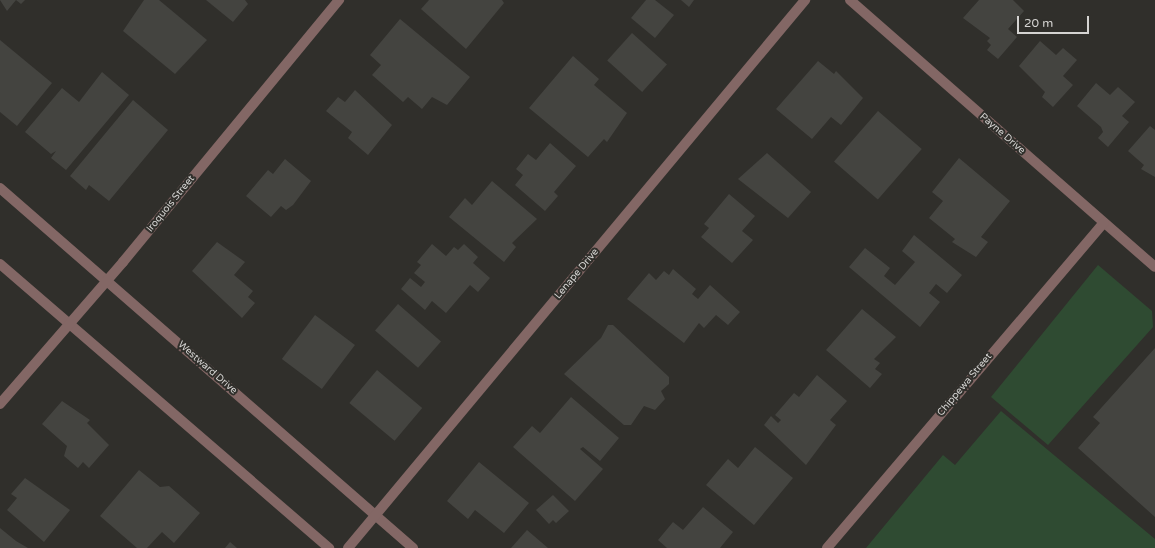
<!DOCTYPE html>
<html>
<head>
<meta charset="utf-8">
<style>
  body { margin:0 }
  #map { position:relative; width:1155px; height:548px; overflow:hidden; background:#302f2b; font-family:"Varela Round",sans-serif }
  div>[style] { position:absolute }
  .green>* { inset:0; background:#2f4b32 }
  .building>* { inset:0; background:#444440; transform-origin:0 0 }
  .minor>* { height:10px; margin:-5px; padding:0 5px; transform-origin:5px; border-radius:5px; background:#836765 }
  span { translate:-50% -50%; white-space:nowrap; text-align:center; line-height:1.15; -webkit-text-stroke:4px #302f2b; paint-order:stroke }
  .street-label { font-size:10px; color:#d5d4d2 }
  .scale { position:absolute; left:1017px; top:16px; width:72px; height:18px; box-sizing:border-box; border:2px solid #d5d4d2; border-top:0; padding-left:5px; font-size:12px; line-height:14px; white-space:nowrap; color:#d5d4d2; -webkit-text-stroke:3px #302f2b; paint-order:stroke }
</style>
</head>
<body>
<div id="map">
  <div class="green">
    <i style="clip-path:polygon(1098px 265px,1152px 311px,1153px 327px,1048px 445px,991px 397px)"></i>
    <i style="clip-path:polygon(1001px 411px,1155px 539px,1155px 548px,866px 548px,943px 455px,955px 465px)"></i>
  </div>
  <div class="building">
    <i style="clip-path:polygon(0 0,25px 0,21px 4px,16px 0,7px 11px)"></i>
    <i style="clip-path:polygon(144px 0,159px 0,207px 40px,175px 74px,123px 31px)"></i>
    <i style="clip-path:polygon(206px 0,245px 0,248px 4px,233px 22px)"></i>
    <i style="clip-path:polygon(429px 0,502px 0,504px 3px,466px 49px,421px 9px)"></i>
    <i style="clip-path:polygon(646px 0,655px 0,674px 15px,655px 38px,631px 18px)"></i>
    <i style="clip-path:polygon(681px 0,694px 0,689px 7px)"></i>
    <i style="clip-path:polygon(979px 0,1013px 0,1024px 11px,1008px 29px,1017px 37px,998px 59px,987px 50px,991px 45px,987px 41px,990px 38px,963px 18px)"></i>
    <i style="clip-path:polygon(400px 19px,470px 77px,447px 105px,432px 97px,422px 109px,408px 97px,403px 102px,372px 75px,381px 65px,370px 55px)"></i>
    <i style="left:632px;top:33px;width:47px;height:37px;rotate:42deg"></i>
    <i style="clip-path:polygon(0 40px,52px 83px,17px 126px,0 112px)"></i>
    <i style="clip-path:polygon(1040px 41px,1056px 55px,1063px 48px,1077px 60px,1063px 76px,1073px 85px,1053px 107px,1042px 97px,1045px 92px,1019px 66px)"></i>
    <i style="clip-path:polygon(573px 56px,599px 79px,594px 85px,627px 113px,607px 142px,604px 139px,588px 157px,529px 108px)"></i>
    <i style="clip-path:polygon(818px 61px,834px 74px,836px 71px,863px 98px,841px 125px,831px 117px,812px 139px,776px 109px)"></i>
    <i style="clip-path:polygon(102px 72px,129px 95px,66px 170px,51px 158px,56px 151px,51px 154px,25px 132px,62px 88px,79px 102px)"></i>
    <i style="clip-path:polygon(1096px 83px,1110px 95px,1118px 87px,1135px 102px,1122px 116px,1129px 122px,1108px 147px,1098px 138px,1103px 132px,1101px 127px,1077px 106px)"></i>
    <i style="clip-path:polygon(355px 90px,392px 125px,368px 155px,348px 138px,352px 132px,326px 111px,338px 97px,345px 102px)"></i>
    <i style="clip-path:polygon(133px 100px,168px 130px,109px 201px,89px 185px,86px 190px,70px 176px)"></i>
    <i style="left:878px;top:111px;width:58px;height:67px;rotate:41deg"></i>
    <i style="clip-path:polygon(1150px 126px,1155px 130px,1155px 177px,1141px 169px,1144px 165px,1128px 151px)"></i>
    <i style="clip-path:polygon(550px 143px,576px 166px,554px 192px,558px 196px,545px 211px,515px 185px,523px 175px,516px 169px,528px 154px,536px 160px)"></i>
    <i style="clip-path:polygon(767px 153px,811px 192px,788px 218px,738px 179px)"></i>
    <i style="clip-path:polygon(959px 158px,1010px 201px,981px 237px,988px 242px,976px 257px,952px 242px,955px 239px,929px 218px,943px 201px,932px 192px)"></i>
    <i style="clip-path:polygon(285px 159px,311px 181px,293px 205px,286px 210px,281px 206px,271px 217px,246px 196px,268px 170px,273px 174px)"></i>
    <i style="clip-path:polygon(492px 181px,537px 219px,512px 243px,516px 247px,504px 262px,449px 217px,465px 198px,472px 205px)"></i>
    <i style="clip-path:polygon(729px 194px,755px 216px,742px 231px,753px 240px,732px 263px,701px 237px,709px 228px,704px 224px)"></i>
    <i style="clip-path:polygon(914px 235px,962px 275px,947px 293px,936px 284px,929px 293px,940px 302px,920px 327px,849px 267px,865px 248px,890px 268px,884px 276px,895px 285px,915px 262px,902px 251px)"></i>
    <i style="clip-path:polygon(217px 242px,245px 262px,234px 275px,253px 291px,248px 297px,255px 303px,242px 318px,192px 271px)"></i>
    <i style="clip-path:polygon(432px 244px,446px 256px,454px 247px,458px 250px,464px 244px,478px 257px,473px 263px,490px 278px,478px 292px,470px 285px,446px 313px,432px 301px,425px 310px,401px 289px,410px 278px,421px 287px,425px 282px,414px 273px,421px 265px,417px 262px)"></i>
    <i style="clip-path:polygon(673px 269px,696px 289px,692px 294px,698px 299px,710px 285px,740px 312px,728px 325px,716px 315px,704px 328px,699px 323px,684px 343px,627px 299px,649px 273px,656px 280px,664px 271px,669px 275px)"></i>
    <i style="left:398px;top:304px;width:57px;height:35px;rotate:41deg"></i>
    <i style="clip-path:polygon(862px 309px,896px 337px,874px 359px,880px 363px,875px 369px,882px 374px,870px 388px,826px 350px)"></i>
    <i style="left:315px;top:315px;width:50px;height:55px;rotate:37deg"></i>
    <i style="clip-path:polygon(608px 325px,613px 325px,669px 377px,669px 384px,661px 391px,665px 399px,655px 410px,644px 406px,631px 425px,624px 425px,564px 374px,601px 338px)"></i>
    <i style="clip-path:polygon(1155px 348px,1155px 517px,1078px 448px,1100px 423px,1093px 417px)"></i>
    <i style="left:377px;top:370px;width:59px;height:43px;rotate:40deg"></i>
    <i style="clip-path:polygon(817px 375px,847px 401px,830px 420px,836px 425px,806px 465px,764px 425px,771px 416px,778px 423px,781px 420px,775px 415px,794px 393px,799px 397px)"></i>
    <i style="clip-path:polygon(571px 397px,619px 438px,600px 461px,583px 447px,580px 449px,603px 469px,575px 501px,513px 447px,532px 426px,540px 433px)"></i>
    <i style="clip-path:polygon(62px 401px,90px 420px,87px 423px,109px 445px,89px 468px,83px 462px,78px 468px,64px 456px,67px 446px,42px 424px)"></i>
    <i style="clip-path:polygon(755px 447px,793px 478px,754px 525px,706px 485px,728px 459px,738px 468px)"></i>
    <i style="clip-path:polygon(479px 462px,529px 503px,504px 533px,475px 510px,468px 519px,447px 501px)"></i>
    <i style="clip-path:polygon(139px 470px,160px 487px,169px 486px,200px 513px,174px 543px,162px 532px,147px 548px,137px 548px,100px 516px)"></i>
    <i style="clip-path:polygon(25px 478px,70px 510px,44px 542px,7px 510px,17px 498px,11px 494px)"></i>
    <i style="clip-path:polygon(553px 495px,569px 511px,556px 523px,553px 520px,549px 524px,536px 510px)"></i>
    <i style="clip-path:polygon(703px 507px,733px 532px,720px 548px,667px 548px,658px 540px,673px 522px,683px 530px)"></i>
    <i style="clip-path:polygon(0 528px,16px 541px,28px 548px,0 548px)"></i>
    <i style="clip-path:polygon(527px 530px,548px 548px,511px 548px)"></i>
    <i style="clip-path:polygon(230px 542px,237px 548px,225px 548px)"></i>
  </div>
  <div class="minor">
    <i style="left:850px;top:0;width:405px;rotate:41.2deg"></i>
    <i style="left:0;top:188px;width:548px;rotate:41.08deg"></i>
    <i style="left:0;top:264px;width:435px;rotate:40.8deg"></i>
    <i style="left:0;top:404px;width:188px;rotate:-49.1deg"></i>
    <i style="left:123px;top:262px;width:340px;rotate:-50.5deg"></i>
    <i style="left:348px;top:548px;width:714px;rotate:-50.17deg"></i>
    <i style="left:827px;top:548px;width:427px;rotate:-49.6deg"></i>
  </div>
  <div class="street-label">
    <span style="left:1002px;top:134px;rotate:41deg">Payne Drive</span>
    <span style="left:171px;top:204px;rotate:-51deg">Iroquois Street</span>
    <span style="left:577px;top:274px;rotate:-50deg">Lenape Drive</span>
    <span style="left:207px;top:368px;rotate:41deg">Westward Drive</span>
    <span style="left:965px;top:385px;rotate:-50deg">Chippewa Street</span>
  </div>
  <div class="scale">20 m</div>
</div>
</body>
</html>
